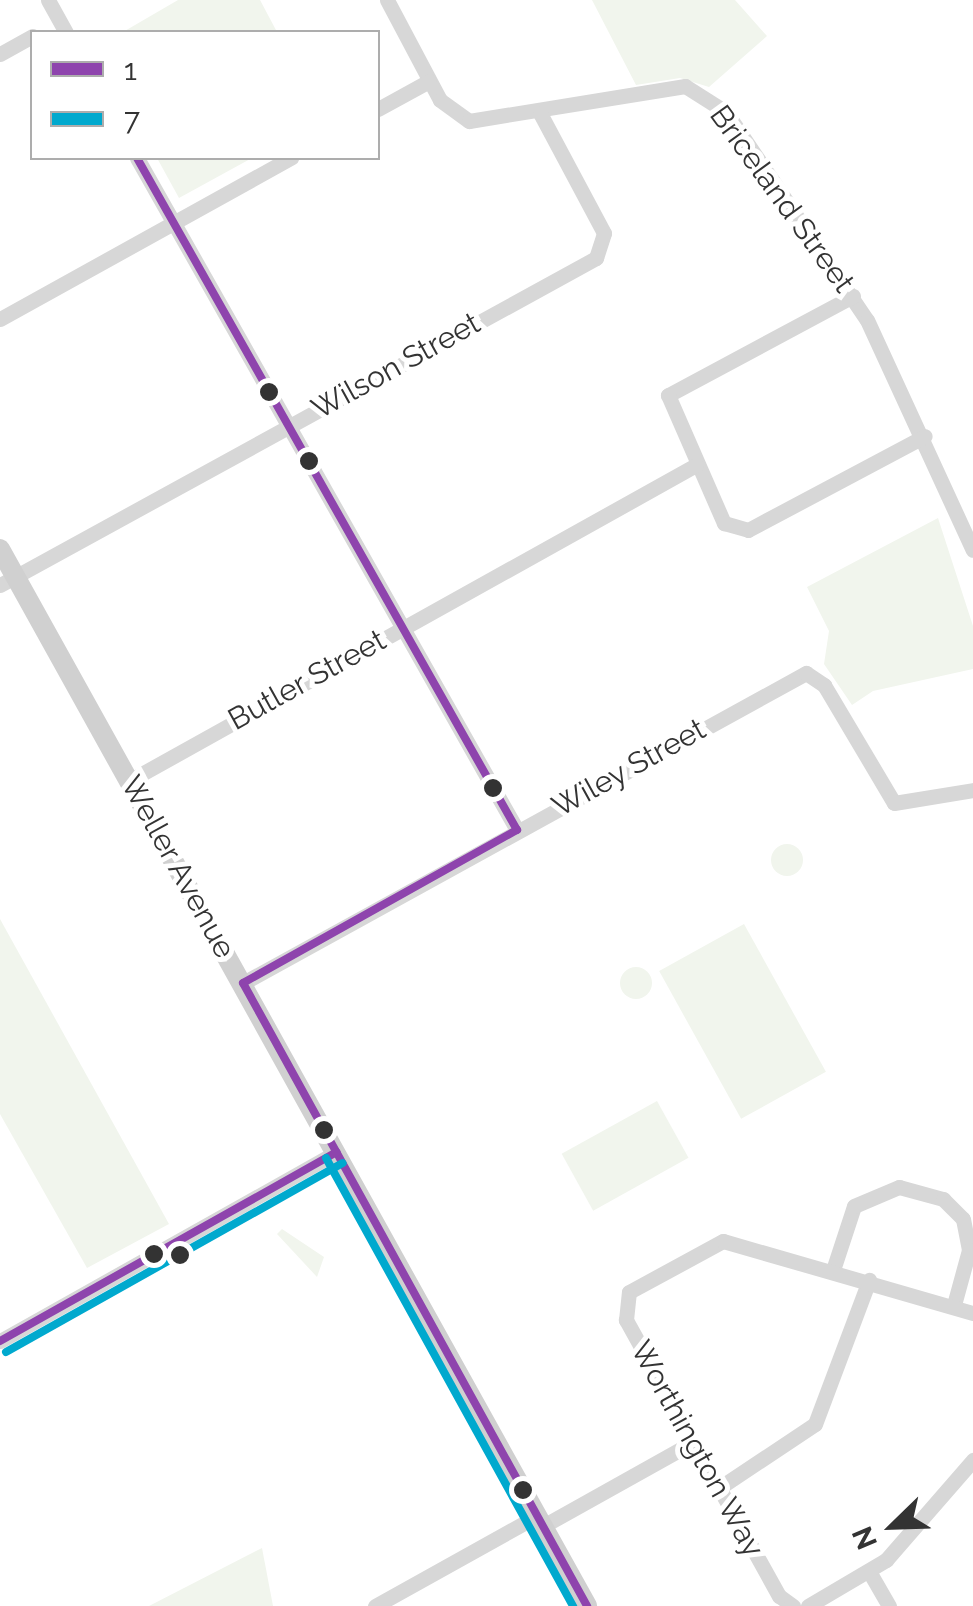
<!DOCTYPE html>
<html>
<head>
<meta charset="utf-8">
<style>
  body { margin:0 }
  #map { position:relative; width:973px; height:1606px; overflow:hidden; background:#fff; font-family:Raleway,sans-serif }
  div>[style] { position:absolute }
  .green>* { inset:0; background:#f1f5ed; transform-origin:0 0 }
  .round { border-radius:50% }
  .street>* { height:15px; margin:-7.5px; padding:0 7.5px; transform-origin:7.5px; border-radius:7.5px; background:#d7d7d7 }
  .secondary>* { height:20px; margin:-10px; padding:0 10px; transform-origin:10px; border-radius:10px; background:#d0d0d0 }
  .bus-1>* { height:8px; margin:-4px; padding:0 4px; transform-origin:4px; border-radius:4px; background:#8e44ad }
  .bus-2>* { height:8px; margin:-4px; padding:0 4px; transform-origin:4px; border-radius:4px; background:#00a9ce }
  .dots>* { width:28px; height:28px; translate:-50% -50%; box-sizing:border-box; border:5px solid #fff; border-radius:50% }
  span { translate:-50% -50%; white-space:nowrap; text-align:center; line-height:1.15; -webkit-text-stroke:10px #fff; paint-order:stroke }
  .street-label { font-size:30px; color:#333 }
  .legend { position:absolute; left:30px; top:30px; width:350px; height:130px; box-sizing:border-box; background:#fff; border:2px solid #adadad; margin:0; padding:12px 18px; list-style:none; font-size:30px; color:#333 }
  .legend li { display:flex; align-items:center; gap:20px; height:50px }
  .legend b { width:50px; border:2px solid #adadad }
  .north { position:absolute; left:843px; top:1476px; width:100px; height:100px; -webkit-text-stroke:8px #fff; paint-order:stroke; rotate:247deg; font-size:28px; font-weight:700; line-height:40px; text-align:center; color:#333 }
  .north::after { content:''; display:block; margin:auto; width:35px; height:45px; background:#333; clip-path:polygon(50% 0,100% 100%,50% 72%,0 100%) }
</style>
</head>
<body>
<div id="map">
  <div class="green">
    <i style="clip-path:polygon(178px 0,260px 0,277px 32px,123px 32px)"></i>
    <i style="clip-path:polygon(592px 0,735px 0,767px 36px,709px 87px,680px 78px,636px 85px)"></i>
    <i style="clip-path:polygon(157px 158px,252px 158px,179px 198px)"></i>
    <i style="clip-path:polygon(938px 518px,973px 626px,973px 669px,873px 691px,852px 705px,824px 664px,829px 631px,807px 587px)"></i>
    <i class="round" style="left:771px;top:844px;width:32px;height:32px"></i>
    <i style="clip-path:polygon(0 919px,169px 1224px,87px 1268px,0 1114px)"></i>
    <i style="left:744px;top:924px;width:169px;height:97px;rotate:61deg"></i>
    <i class="round" style="left:620px;top:967px;width:32px;height:32px"></i>
    <i style="left:657px;top:1101px;width:65px;height:109px;rotate:61deg"></i>
    <i style="clip-path:polygon(282px 1229px,324px 1257px,317px 1277px,277px 1234px)"></i>
    <i style="clip-path:polygon(262px 1548px,273px 1606px,149px 1606px)"></i>
  </div>
  <div class="street">
    <i style="left:48px;top:0;width:37px;rotate:61deg"></i>
    <i style="left:387px;top:0;width:113px;rotate:62.1deg"></i>
    <i style="left:440px;top:100px;width:36px;rotate:36deg"></i>
    <i style="left:469px;top:121px;width:219px;rotate:-9.2deg"></i>
    <i style="left:685px;top:86px;width:49px;rotate:32.4deg"></i>
    <i style="left:726px;top:112px;width:251px;rotate:55.9deg"></i>
    <i style="left:867px;top:320px;width:253px;rotate:65.3deg"></i>
    <i style="left:0;top:54px;width:37px;rotate:-29deg"></i>
    <i style="left:378px;top:109px;width:58px;rotate:-28.8deg"></i>
    <i style="left:137px;top:158px;width:772px;rotate:60.51deg"></i>
    <i style="left:853px;top:296px;width:210px;rotate:151.8deg"></i>
    <i style="left:668px;top:395px;width:140px;rotate:66.4deg"></i>
    <i style="left:724px;top:523px;width:25px;rotate:16deg"></i>
    <i style="left:748px;top:530px;width:200px;rotate:-28deg"></i>
    <i style="left:0;top:319px;width:333px;rotate:-29deg"></i>
    <i style="left:0;top:585px;width:680px;rotate:-28.75deg"></i>
    <i style="left:596px;top:258px;width:26px;rotate:-72deg"></i>
    <i style="left:604px;top:233px;width:136px;rotate:-118.1deg"></i>
    <i style="left:129px;top:781px;width:649px;rotate:-29.13deg"></i>
    <i style="left:243px;top:983px;width:643px;rotate:-28.84deg"></i>
    <i style="left:806px;top:673px;width:22px;rotate:34deg"></i>
    <i style="left:824px;top:685px;width:137px;rotate:59.3deg"></i>
    <i style="left:894px;top:803px;width:80px;rotate:-9.3deg"></i>
    <i style="left:833px;top:1270px;width:67px;rotate:-71.8deg"></i>
    <i style="left:854px;top:1206px;width:49px;rotate:-22.9deg"></i>
    <i style="left:899px;top:1187px;width:46px;rotate:15.3deg"></i>
    <i style="left:943px;top:1199px;width:28px;rotate:45deg"></i>
    <i style="left:963px;top:1219px;width:32px;rotate:79deg"></i>
    <i style="left:969px;top:1250px;width:57px;rotate:105.3deg"></i>
    <i style="left:0;top:1341px;width:386px;rotate:-29.3deg"></i>
    <i style="left:719px;top:1488px;width:115px;rotate:-33.7deg"></i>
    <i style="left:815px;top:1424px;width:154px;rotate:-69.4deg"></i>
    <i style="left:543px;top:1526px;width:172px;rotate:-29.2deg"></i>
    <i style="left:870px;top:1573px;width:38px;rotate:60deg"></i>
    <i style="left:375px;top:1606px;width:185px;rotate:-29.1deg"></i>
    <i style="left:793px;top:1606px;width:17px;rotate:-144deg"></i>
    <i style="left:779px;top:1596px;width:316px;rotate:-119deg"></i>
    <i style="left:626px;top:1320px;width:28px;rotate:-84deg"></i>
    <i style="left:629px;top:1292px;width:107px;rotate:-28.5deg"></i>
    <i style="left:723px;top:1241px;width:260px;rotate:16.1deg"></i>
    <i style="left:808px;top:1606px;width:91px;rotate:-30.5deg"></i>
    <i style="left:886px;top:1560px;width:133px;rotate:-49deg"></i>
  </div>
  <div class="secondary">
    <i style="left:0;top:549px;width:1209px;rotate:60.95deg"></i>
  </div>
  <div class="bus-1">
    <i style="left:137px;top:158px;width:772px;rotate:60.51deg"></i>
    <i style="left:243px;top:983px;width:712px;rotate:61.09deg"></i>
    <i style="left:243px;top:983px;width:314px;rotate:-29.2deg"></i>
    <i style="left:0;top:1341px;width:386px;rotate:-29.3deg"></i>
  </div>
  <div class="bus-2">
    <i style="left:326px;top:1158px;width:512px;rotate:61.13deg"></i>
    <i style="left:6px;top:1352px;width:386px;rotate:-29.3deg"></i>
  </div>
  <div class="dots">
    <i style="left:269px;top:392px;background:#333"></i>
    <i style="left:309px;top:461px;background:#333"></i>
    <i style="left:493px;top:788px;background:#333"></i>
    <i style="left:324px;top:1130px;background:#333"></i>
    <i style="left:154px;top:1254px;background:#333"></i>
    <i style="left:180px;top:1255px;background:#333"></i>
    <i style="left:523px;top:1490px;background:#333"></i>
  </div>
  <div class="street-label">
    <span style="left:782px;top:199px;rotate:54deg">Briceland Street</span>
    <span style="left:396px;top:366px;rotate:-29deg">Wilson Street</span>
    <span style="left:307px;top:680px;rotate:-29deg">Butler Street</span>
    <span style="left:629px;top:768px;rotate:-29deg">Wiley Street</span>
    <span style="left:178px;top:867px;rotate:61deg">Weller Avenue</span>
    <span style="left:697px;top:1449px;rotate:61deg">Worthington Way</span>
  </div>
  <ul class="legend">
  <li><b style="height:12px;background:#8e44ad"></b>1</li>
  <li><b style="height:12px;background:#00a9ce"></b>7</li>
  </ul>
  <div class="north">N</div>
</div>
</body>
</html>
